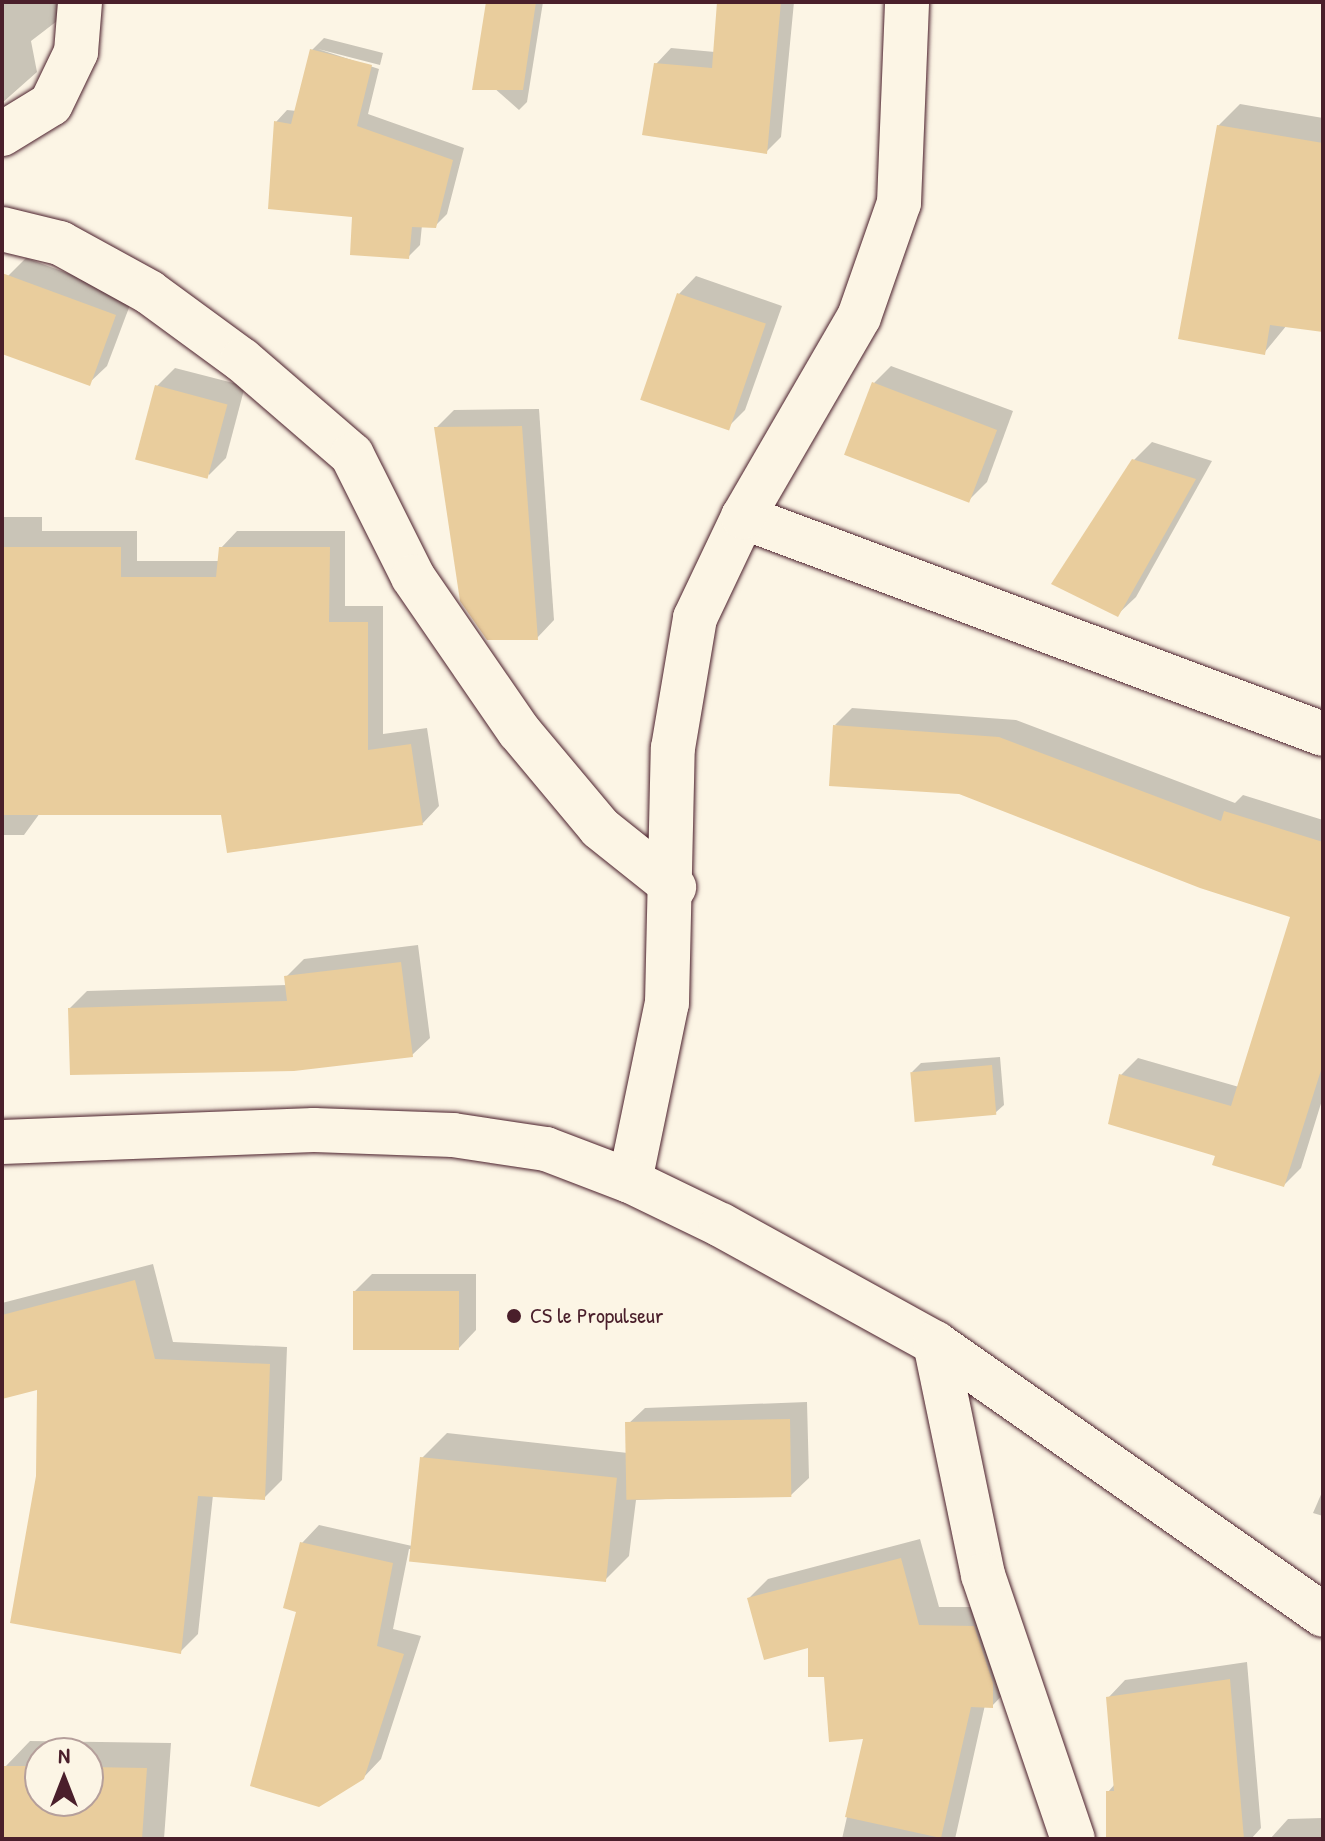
<!DOCTYPE html>
<html>
<head>
<meta charset="utf-8">
<style>
  body { margin:0 }
  #map { position:relative; width:1325px; height:1841px; overflow:hidden; background:#fcf5e5; font-family:"Patrick Hand",sans-serif }
  div>[style] { position:absolute }
  .shadow>* { inset:0; background:#0003 }
  .building>* { inset:0; background:#e9cd9d; transform-origin:0 0 }
  .roads { filter:drop-shadow(0 0 2px #4a1f2b) drop-shadow(0 0 2px #4a1f2b) }
  .street>* { height:44px; margin:-22px; padding:0 22px; transform-origin:22px; border-radius:22px; background:#fcf5e5 }
  .secondary>* { height:44px; margin:-22px; padding:0 22px; transform-origin:22px; border-radius:22px; background:#fcf5e5 }
  .dots>* { width:22px; height:22px; translate:-50% -50%; box-sizing:border-box; border:4px solid #fcf5e5; border-radius:50% }
  span { translate:-50% -50%; white-space:nowrap; text-align:center; line-height:1.15; -webkit-text-stroke:8px #fcf5e5; paint-order:stroke }
  .poi-label { font-size:22px; color:#4a1f2b }
  .left { translate:0 -50%; text-align:left }
  .frame { position:absolute; inset:0; border:4px solid #4a1f2b; pointer-events:none }
  .north { position:absolute; left:24px; top:1737px; width:80px; height:80px; box-sizing:border-box; background:#fcf5e5; border:2px solid #b59f9b; border-radius:50%; rotate:0deg; font-size:22px; font-weight:700; line-height:32px; text-align:center; color:#4a1f2b }
  .north::after { content:''; display:block; margin:auto; width:28px; height:36px; background:#4a1f2b; clip-path:polygon(50% 0,100% 100%,50% 72%,0 100%) }
</style>
</head>
<body>
<div id="map">
  <div class="shadow">
    <i style="clip-path:polygon(2px 2px,60px 2px,61px 18px,31px 41px,37px 72px,2px 103px)"></i>
    <i style="clip-path:polygon(488px 2px,543px 2px,527px 102px,519px 110px,477px 73px)"></i>
    <i style="clip-path:polygon(719px 2px,794px 2px,781px 137px,766px 152px,656px 64px,671px 48px,715px 52px)"></i>
    <i style="clip-path:polygon(324px 38px,383px 53px,380px 65px,318px 49px,379px 69px,368px 114px,464px 148px,447px 214px,435px 226px,422px 225px,420px 245px,408px 257px,354px 215px,276px 122px,287px 110px,297px 111px,312px 50px)"></i>
    <i style="clip-path:polygon(1240px 104px,1323px 118px,1323px 330px,1287px 325px,1264px 353px,1218px 126px)"></i>
    <i style="clip-path:polygon(26px 258px,133px 297px,107px 366px,89px 383px,2px 352px,2px 292px,8px 276px)"></i>
    <i style="clip-path:polygon(696px 276px,782px 306px,745px 410px,727px 428px,679px 294px)"></i>
    <i style="clip-path:polygon(891px 366px,1013px 411px,987px 482px,969px 500px,874px 383px)"></i>
    <i style="clip-path:polygon(175px 368px,245px 386px,226px 458px,209px 475px,157px 386px)"></i>
    <i style="clip-path:polygon(539px 409px,554px 620px,537px 638px,436px 428px,454px 410px)"></i>
    <i style="clip-path:polygon(1152px 442px,1212px 461px,1136px 597px,1118px 614px,1134px 460px)"></i>
    <i style="clip-path:polygon(2px 517px,42px 517px,42px 531px,137px 531px,137px 561px,219px 561px,221px 548px,237px 531px,345px 531px,345px 606px,383px 606px,383px 734px,427px 728px,439px 806px,423px 823px,223px 813px,40px 813px,24px 835px,2px 835px)"></i>
    <i style="clip-path:polygon(852px 708px,1016px 720px,1235px 803px,1243px 795px,1323px 820px,1323px 1097px,1301px 1168px,1284px 1185px,1218px 1155px,1121px 1075px,1138px 1058px,1239px 1087px,1293px 916px,835px 725px)"></i>
    <i style="clip-path:polygon(418px 945px,430px 1038px,412px 1055px,70px 1008px,87px 991px,287px 985px,286px 977px,304px 959px)"></i>
    <i style="clip-path:polygon(1000px 1057px,1004px 1105px,995px 1113px,912px 1072px,921px 1063px)"></i>
    <i style="clip-path:polygon(153px 1264px,173px 1342px,287px 1347px,282px 1480px,264px 1498px,213px 1495px,198px 1634px,180px 1652px,38px 1476px,39px 1387px,2px 1397px,2px 1303px)"></i>
    <i style="clip-path:polygon(372px 1274px,476px 1274px,476px 1330px,459px 1348px,355px 1291px)"></i>
    <i style="clip-path:polygon(807px 1402px,809px 1478px,791px 1495px,636px 1500px,629px 1556px,604px 1581px,409px 1549px,393px 1629px,421px 1636px,381px 1759px,363px 1778px,298px 1610px,302px 1543px,319px 1525px,412px 1546px,422px 1458px,447px 1433px,628px 1453px,627px 1425px,645px 1408px)"></i>
    <i style="clip-path:polygon(1323px 1490px,1323px 1516px,1313px 1513px)"></i>
    <i style="clip-path:polygon(920px 1539px,939px 1607px,993px 1607px,1011px 1686px,992px 1706px,985px 1705px,955px 1839px,842px 1839px,865px 1737px,810px 1646px,749px 1598px,768px 1579px)"></i>
    <i style="clip-path:polygon(1247px 1662px,1261px 1828px,1251px 1839px,1108px 1839px,1108px 1792px,1115px 1784px,1108px 1698px,1125px 1680px)"></i>
    <i style="clip-path:polygon(evenodd,30px 1741px,171px 1743px,164px 1839px,2px 1839px,5px 1767px,30px 1741px,40px 1753px,88px 1753px,88px 1801px,40px 1801px,40px 1753px)"></i>
    <i style="clip-path:polygon(1323px 1818px,1323px 1839px,1270px 1839px,1288px 1819px)"></i>
  </div>
  <div class="building">
    <i style="clip-path:polygon(486px 2px,536px 2px,523px 90px,472px 90px)"></i>
    <i style="clip-path:polygon(717px 2px,781px 2px,767px 154px,642px 135px,654px 63px,712px 68px)"></i>
    <i style="clip-path:polygon(310px 49px,372px 65px,357px 126px,453px 160px,436px 228px,412px 227px,409px 259px,350px 255px,352px 217px,268px 209px,274px 121px,291px 124px)"></i>
    <i style="clip-path:polygon(1217px 125px,1323px 143px,1323px 332px,1270px 325px,1265px 355px,1178px 339px)"></i>
    <i style="clip-path:polygon(2px 273px,116px 315px,90px 386px,2px 354px)"></i>
    <i style="left:677px;top:293px;width:94px;height:113px;rotate:19deg"></i>
    <i style="left:872px;top:382px;width:134px;height:78px;rotate:21deg"></i>
    <i style="left:155px;top:385px;width:75px;height:77px;rotate:15deg"></i>
    <i style="clip-path:polygon(522px 426px,538px 640px,487px 640px,460px 601px,434px 427px)"></i>
    <i style="clip-path:polygon(1132px 459px,1196px 479px,1118px 617px,1051px 584px)"></i>
    <i style="clip-path:polygon(2px 547px,121px 547px,121px 577px,216px 577px,219px 547px,330px 547px,329px 622px,368px 622px,368px 750px,411px 744px,423px 825px,227px 853px,221px 815px,2px 815px)"></i>
    <i style="clip-path:polygon(833px 725px,999px 737px,1221px 821px,1224px 811px,1323px 842px,1323px 1064px,1284px 1187px,1212px 1165px,1215px 1156px,1108px 1124px,1119px 1074px,1231px 1106px,1290px 917px,1200px 888px,959px 794px,829px 786px)"></i>
    <i style="clip-path:polygon(401px 962px,413px 1057px,294px 1071px,70px 1075px,68px 1008px,287px 1001px,284px 976px)"></i>
    <i style="left:992px;top:1065px;width:50px;height:82px;rotate:85deg"></i>
    <i style="clip-path:polygon(135px 1280px,155px 1359px,270px 1364px,265px 1500px,198px 1496px,181px 1654px,10px 1623px,36px 1476px,37px 1390px,2px 1399px,2px 1315px)"></i>
    <i style="left:353px;top:1291px;width:106px;height:59px"></i>
    <i style="left:790px;top:1419px;width:78px;height:165px;rotate:89deg"></i>
    <i style="left:420px;top:1457px;width:198px;height:105px;rotate:6deg"></i>
    <i style="clip-path:polygon(300px 1542px,393px 1563px,377px 1646px,404px 1654px,364px 1779px,319px 1807px,250px 1786px,296px 1612px,283px 1608px)"></i>
    <i style="clip-path:polygon(901px 1558px,919px 1625px,974px 1626px,993px 1683px,993px 1708px,971px 1707px,941px 1838px,845px 1817px,863px 1739px,829px 1742px,824px 1677px,808px 1677px,808px 1648px,764px 1660px,747px 1598px)"></i>
    <i style="clip-path:polygon(1230px 1679px,1244px 1839px,1106px 1839px,1106px 1791px,1114px 1791px,1106px 1697px)"></i>
    <i style="clip-path:polygon(2px 1766px,40px 1766px,40px 1801px,88px 1801px,88px 1767px,147px 1768px,142px 1839px,2px 1839px)"></i>
  </div>
  <div class="roads">
    <div class="street">
      <i style="left:2px;top:134px;width:57px;rotate:-31.5deg"></i>
      <i style="left:51px;top:104px;width:58px;rotate:-64.3deg"></i>
      <i style="left:76px;top:52px;width:50px;rotate:-85.4deg"></i>
      <i style="left:2px;top:229px;width:60px;rotate:13.6deg"></i>
      <i style="left:60px;top:243px;width:102px;rotate:28.8deg"></i>
      <i style="left:149px;top:292px;width:115px;rotate:36.2deg"></i>
      <i style="left:242px;top:360px;width:145px;rotate:40.8deg"></i>
      <i style="left:352px;top:455px;width:136px;rotate:63.4deg"></i>
      <i style="left:413px;top:577px;width:187px;rotate:55.5deg"></i>
      <i style="left:519px;top:731px;width:126px;rotate:50.1deg"></i>
      <i style="left:600px;top:828px;width:95px;rotate:38.6deg"></i>
      <i style="left:743px;top:517px;width:619px;rotate:20.51deg"></i>
      <i style="left:630px;top:1181px;width:182px;rotate:-78.3deg"></i>
      <i style="left:667px;top:1003px;width:255px;rotate:-88.7deg"></i>
      <i style="left:673px;top:748px;width:132px;rotate:-80.4deg"></i>
      <i style="left:695px;top:618px;width:112px;rotate:-64.6deg"></i>
      <i style="left:743px;top:517px;width:231px;rotate:-59.9deg"></i>
      <i style="left:859px;top:317px;width:121px;rotate:-70.7deg"></i>
      <i style="left:899px;top:203px;width:201px;rotate:-87.7deg"></i>
      <i style="left:935px;top:1343px;width:237px;rotate:78.3deg"></i>
      <i style="left:983px;top:1575px;width:279px;rotate:71.2deg"></i>
    </div>
    <div class="secondary">
      <i style="left:2px;top:1142px;width:312px;rotate:-2.2deg"></i>
      <i style="left:314px;top:1130px;width:139px;rotate:2.1deg"></i>
      <i style="left:453px;top:1135px;width:94px;rotate:8.6deg"></i>
      <i style="left:546px;top:1149px;width:90px;rotate:20.9deg"></i>
      <i style="left:630px;top:1181px;width:101px;rotate:25.8deg"></i>
      <i style="left:721px;top:1225px;width:244px;rotate:28.9deg"></i>
      <i style="left:935px;top:1343px;width:474px;rotate:35deg"></i>
    </div>
  </div>
  <div class="dots">
    <i style="left:514px;top:1316px;background:#4a1f2b"></i>
  </div>
  <div class="poi-label">
    <span class="left" style="left:530px;top:1316px">CS le Propulseur</span>
  </div>
  <div class="frame"></div>
  <div class="north">N</div>
</div>
</body>
</html>
